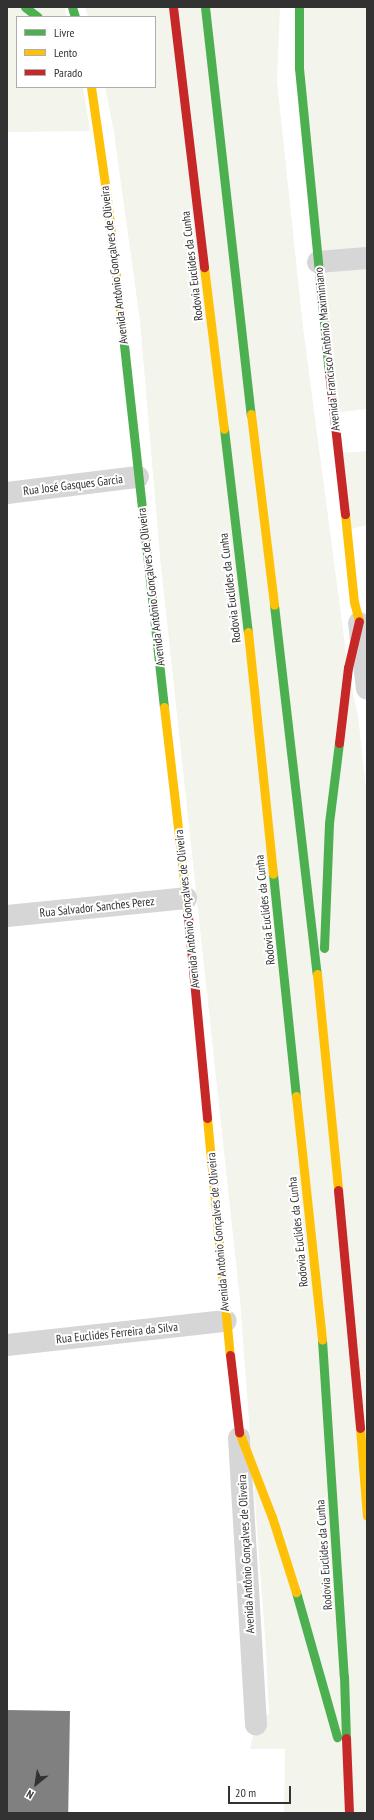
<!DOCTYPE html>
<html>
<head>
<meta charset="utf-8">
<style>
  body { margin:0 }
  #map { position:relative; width:374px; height:1820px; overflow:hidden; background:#fff; font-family:"PT Sans Narrow",sans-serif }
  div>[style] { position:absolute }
  .green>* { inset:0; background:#f3f4ec }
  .building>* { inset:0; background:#808080; transform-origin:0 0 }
  .street>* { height:22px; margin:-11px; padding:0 11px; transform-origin:11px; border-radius:11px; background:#d6d6d6 }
  .fast>* { height:9px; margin:-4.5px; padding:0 4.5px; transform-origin:4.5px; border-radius:4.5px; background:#4caf50 }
  .slow>* { height:9px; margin:-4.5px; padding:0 4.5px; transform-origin:4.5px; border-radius:4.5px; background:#ffc107 }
  .jam>* { height:9px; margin:-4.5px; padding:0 4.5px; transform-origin:4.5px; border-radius:4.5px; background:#c62828 }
  span { translate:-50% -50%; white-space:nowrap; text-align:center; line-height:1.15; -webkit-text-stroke:4px #fff; paint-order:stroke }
  .street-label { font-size:12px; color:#323232 }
  .frame { position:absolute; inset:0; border:8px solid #323232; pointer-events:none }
  .legend { position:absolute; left:16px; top:16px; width:140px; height:72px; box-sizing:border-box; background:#fff; border:1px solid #adadad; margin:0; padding:5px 7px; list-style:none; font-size:12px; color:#323232 }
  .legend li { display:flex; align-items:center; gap:8px; height:20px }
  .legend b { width:20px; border:1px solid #adadad }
  .north { position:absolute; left:16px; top:1764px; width:40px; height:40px; -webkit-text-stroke:3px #fff; paint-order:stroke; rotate:210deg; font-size:11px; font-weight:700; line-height:16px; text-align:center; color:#323232 }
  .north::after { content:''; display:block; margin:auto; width:14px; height:18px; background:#323232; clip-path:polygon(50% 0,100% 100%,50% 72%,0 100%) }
  .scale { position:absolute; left:228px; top:1786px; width:63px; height:18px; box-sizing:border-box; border:2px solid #323232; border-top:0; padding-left:5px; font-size:12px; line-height:14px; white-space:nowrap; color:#323232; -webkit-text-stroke:3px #fff; paint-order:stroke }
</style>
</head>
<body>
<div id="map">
  <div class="green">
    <i style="clip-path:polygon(7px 7px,65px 7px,67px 17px,17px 17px,17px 87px,83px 87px,90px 131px,7px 132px)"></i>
    <i style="clip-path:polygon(85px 7px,280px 7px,277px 81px,303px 327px,348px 668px,358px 716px,367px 797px,367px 1813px,284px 1813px,285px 1749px,250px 1749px,256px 1724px,269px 1714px,266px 1650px,240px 1300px,160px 557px,140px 321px,114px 133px,105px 87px,155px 87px,155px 17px,88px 17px)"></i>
    <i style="clip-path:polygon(299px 7px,367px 7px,367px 409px,334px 413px)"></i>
    <i style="clip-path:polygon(367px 451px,367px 525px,347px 530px,338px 453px)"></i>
  </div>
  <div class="building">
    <i style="left:7px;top:1710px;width:63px;height:103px;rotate:1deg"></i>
  </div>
  <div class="street">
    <i style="left:318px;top:262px;width:49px;rotate:-4.7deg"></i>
    <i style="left:7px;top:493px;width:132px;rotate:-7deg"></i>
    <i style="left:359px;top:623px;width:66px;rotate:83.1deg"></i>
    <i style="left:7px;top:916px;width:180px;rotate:-5.7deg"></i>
    <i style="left:7px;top:1345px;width:220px;rotate:-6.3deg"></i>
    <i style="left:239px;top:1438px;width:287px;rotate:86.6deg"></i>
  </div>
  <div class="fast">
    <i style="left:25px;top:7px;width:16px;rotate:38deg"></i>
    <i style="left:72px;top:7px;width:10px;rotate:73deg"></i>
    <i style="left:205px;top:7px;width:410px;rotate:83.6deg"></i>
    <i style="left:299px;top:7px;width:61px;rotate:90deg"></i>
    <i style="left:299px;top:68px;width:305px;rotate:84.4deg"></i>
    <i style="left:123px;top:336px;width:373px;rotate:83.7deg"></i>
    <i style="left:224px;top:429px;width:204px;rotate:83.3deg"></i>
    <i style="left:274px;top:605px;width:371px;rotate:83.4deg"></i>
    <i style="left:273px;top:874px;width:223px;rotate:84.1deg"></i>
    <i style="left:324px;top:948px;width:125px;rotate:-87.7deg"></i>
    <i style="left:329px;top:823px;width:81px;rotate:-82.9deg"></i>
    <i style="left:322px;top:1340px;width:337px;rotate:86.3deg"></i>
    <i style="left:344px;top:1676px;width:62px;rotate:88.2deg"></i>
    <i style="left:296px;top:1592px;width:151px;rotate:74.2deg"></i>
  </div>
  <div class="slow">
    <i style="left:91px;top:87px;width:112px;rotate:81.8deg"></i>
    <i style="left:107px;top:198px;width:139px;rotate:83.4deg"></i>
    <i style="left:204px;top:267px;width:163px;rotate:83deg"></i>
    <i style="left:251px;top:414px;width:192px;rotate:83.1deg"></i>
    <i style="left:345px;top:514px;width:88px;rotate:84.2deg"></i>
    <i style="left:354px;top:602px;width:20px;rotate:75deg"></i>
    <i style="left:248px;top:632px;width:243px;rotate:84.1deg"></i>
    <i style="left:164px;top:707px;width:200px;rotate:83.4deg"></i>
    <i style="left:317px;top:974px;width:217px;rotate:84.4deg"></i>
    <i style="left:296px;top:1096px;width:245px;rotate:83.9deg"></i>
    <i style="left:207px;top:1118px;width:238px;rotate:84.5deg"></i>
    <i style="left:360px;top:1428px;width:88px;rotate:85.5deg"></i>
    <i style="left:239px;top:1432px;width:91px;rotate:68.8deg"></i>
    <i style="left:272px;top:1517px;width:79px;rotate:72.3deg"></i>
  </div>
  <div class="jam">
    <i style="left:173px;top:7px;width:262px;rotate:83.2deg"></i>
    <i style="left:329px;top:372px;width:143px;rotate:83.6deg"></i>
    <i style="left:339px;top:743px;width:76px;rotate:-83.2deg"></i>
    <i style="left:348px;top:668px;width:48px;rotate:-76.8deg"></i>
    <i style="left:187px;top:906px;width:213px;rotate:84.6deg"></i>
    <i style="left:338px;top:1190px;width:239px;rotate:84.7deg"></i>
    <i style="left:230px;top:1355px;width:78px;rotate:83.3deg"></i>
    <i style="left:346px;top:1738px;width:75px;rotate:87.7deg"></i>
  </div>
  <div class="street-label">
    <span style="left:114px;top:265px;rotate:-97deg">Avenida Antônio Gonçalves de Oliveira</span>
    <span style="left:192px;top:266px;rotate:-97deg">Rodovia Euclides da Cunha</span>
    <span style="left:327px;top:349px;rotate:-96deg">Avenida Francisco Antônio Maximiniano</span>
    <span style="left:73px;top:485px;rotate:-7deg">Rua José Gasques Garcia</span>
    <span style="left:151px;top:587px;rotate:-97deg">Avenida Antônio Gonçalves de Oliveira</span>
    <span style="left:230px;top:588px;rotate:-97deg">Rodovia Euclides da Cunha</span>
    <span style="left:97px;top:907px;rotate:-6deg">Rua Salvador Sanches Perez</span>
    <span style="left:187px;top:909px;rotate:-96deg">Avenida Antônio Gonçalves de Oliveira</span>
    <span style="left:265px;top:910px;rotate:-96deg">Rodovia Euclides da Cunha</span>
    <span style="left:218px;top:1232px;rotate:-95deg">Avenida Antônio Gonçalves de Oliveira</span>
    <span style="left:298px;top:1232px;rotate:-96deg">Rodovia Euclides da Cunha</span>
    <span style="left:117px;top:1333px;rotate:-6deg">Rua Euclides Ferreira da Silva</span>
    <span style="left:246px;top:1554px;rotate:-93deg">Avenida Antônio Gonçalves de Oliveira</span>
    <span style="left:324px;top:1555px;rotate:-94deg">Rodovia Euclides da Cunha</span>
  </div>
  <div class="frame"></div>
  <ul class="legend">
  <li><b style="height:5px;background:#4caf50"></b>Livre</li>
  <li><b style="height:5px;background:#ffc107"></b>Lento</li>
  <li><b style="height:5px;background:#c62828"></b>Parado</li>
  </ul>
  <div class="north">N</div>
  <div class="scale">20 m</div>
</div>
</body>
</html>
